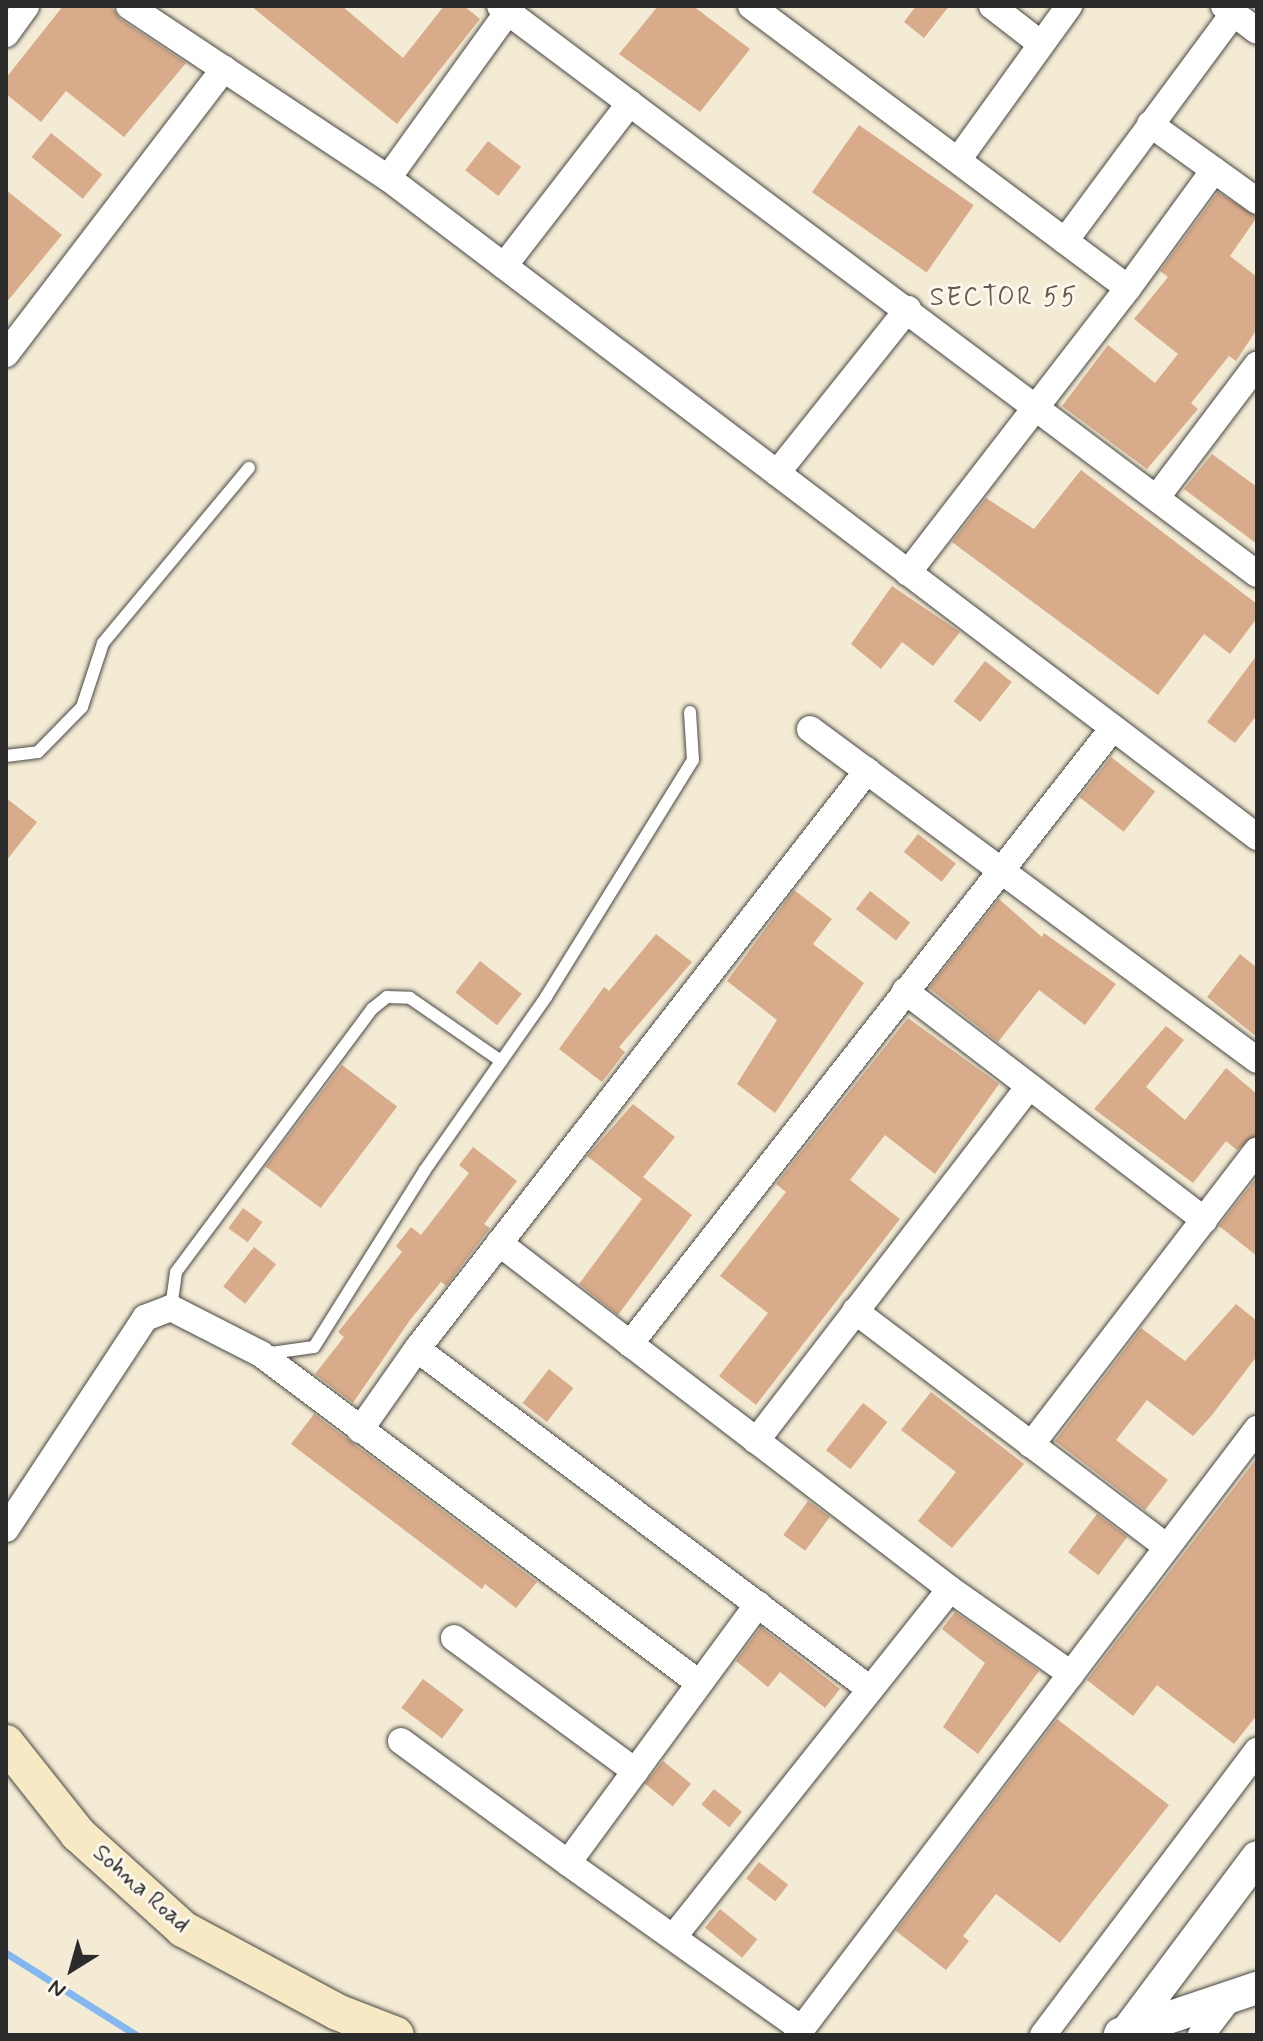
<!DOCTYPE html>
<html>
<head>
<meta charset="utf-8">
<style>
  body { margin:0 }
  #map { position:relative; width:1263px; height:2041px; overflow:hidden; background:#f3ebd4; font-family:Mynerve,sans-serif }
  div>[style] { position:absolute }
  .stream>* { height:7px; margin:-3.5px; padding:0 3.5px; transform-origin:3.5px; border-radius:3.5px; background:#84b6f0 }
  .building>* { inset:0; background:#d8ab8b; transform-origin:0 0 }
  .roads { filter:drop-shadow(0 0 2px #494844) drop-shadow(0 0 2px #494844) }
  .service>* { height:12px; margin:-6px; padding:0 6px; transform-origin:6px; border-radius:6px; background:#fff }
  .minor>* { height:26px; margin:-13px; padding:0 13px; transform-origin:13px; border-radius:13px; background:#fff }
  .tertiary>* { height:32px; margin:-16px; padding:0 16px; transform-origin:16px; border-radius:16px; background:#fff }
  .secondary>* { height:36px; margin:-18px; padding:0 18px; transform-origin:18px; border-radius:18px; background:#f6e9c3 }
  span { translate:-50% -50%; white-space:nowrap; text-align:center; line-height:1.15; -webkit-text-stroke:6px #fbf7ec; paint-order:stroke }
  .street-label { font-size:24px; color:#2b2b2b }
  .neighbourhood-label { font-size:26px; color:#68584d; letter-spacing:2px }
  .frame { position:absolute; inset:0; border:8px solid #2b2b2b; pointer-events:none }
  .north { position:absolute; left:32px; top:1929px; width:80px; height:80px; -webkit-text-stroke:6px #fbf7ec; paint-order:stroke; rotate:217deg; font-size:22px; font-weight:700; line-height:32px; text-align:center; color:#2b2b2b }
  .north::after { content:''; display:block; margin:auto; width:28px; height:36px; background:#2b2b2b; clip-path:polygon(50% 0,100% 100%,50% 72%,0 100%) }
</style>
</head>
<body>
<div id="map">
  <div class="stream">
    <i style="left:6px;top:1953px;width:154px;rotate:32.2deg"></i>
  </div>
  <div class="building">
    <i style="clip-path:polygon(63px 6px,111px 6px,120px 19px,186px 63px,124px 137px,66px 91px,41px 122px,6px 94px,6px 78px)"></i>
    <i style="clip-path:polygon(251px 6px,342px 6px,403px 58px,444px 6px,464px 6px,480px 19px,397px 124px)"></i>
    <i style="clip-path:polygon(658px 6px,693px 6px,750px 49px,700px 112px,619px 54px)"></i>
    <i style="clip-path:polygon(916px 6px,949px 6px,924px 38px,904px 22px)"></i>
    <i style="left:859px;top:125px;width:140px;height:82px;rotate:35deg"></i>
    <i style="left:51px;top:133px;width:66px;height:31px;rotate:39deg"></i>
    <i style="left:488px;top:141px;width:42px;height:37px;rotate:38deg"></i>
    <i style="clip-path:polygon(6px 190px,62px 235px,6px 303px)"></i>
    <i style="clip-path:polygon(1218px 192px,1257px 217px,1230px 256px,1257px 277px,1257px 329px,1236px 361px,1229px 356px,1191px 403px,1198px 409px,1147px 469px,1062px 406px,1108px 345px,1155px 383px,1178px 354px,1134px 319px,1168px 277px,1160px 271px)"></i>
    <i style="clip-path:polygon(1212px 454px,1257px 487px,1257px 544px,1184px 489px)"></i>
    <i style="clip-path:polygon(1081px 470px,1257px 604px,1257px 618px,1230px 654px,1204px 634px,1158px 695px,952px 542px,986px 498px,1034px 529px)"></i>
    <i style="clip-path:polygon(892px 586px,960px 632px,933px 666px,902px 642px,881px 669px,851px 644px)"></i>
    <i style="clip-path:polygon(1257px 655px,1257px 715px,1235px 743px,1207px 722px)"></i>
    <i style="left:985px;top:661px;width:34px;height:51px;rotate:38deg"></i>
    <i style="left:1111px;top:757px;width:56px;height:51px;rotate:38deg"></i>
    <i style="clip-path:polygon(6px 798px,37px 822px,6px 861px)"></i>
    <i style="left:918px;top:834px;width:48px;height:23px;rotate:38deg"></i>
    <i style="clip-path:polygon(794px 890px,832px 919px,813px 944px,864px 983px,775px 1113px,737px 1084px,777px 1020px,727px 981px)"></i>
    <i style="left:870px;top:891px;width:51px;height:23px;rotate:38deg"></i>
    <i style="clip-path:polygon(999px 899px,1042px 937px,1044px 933px,1116px 984px,1085px 1025px,1039px 990px,998px 1042px,929px 988px)"></i>
    <i style="clip-path:polygon(656px 934px,692px 962px,619px 1047px,625px 1052px,602px 1082px,559px 1049px,604px 987px,609px 991px)"></i>
    <i style="clip-path:polygon(1240px 954px,1257px 968px,1257px 1037px,1207px 997px)"></i>
    <i style="left:480px;top:961px;width:53px;height:40px;rotate:38deg"></i>
    <i style="clip-path:polygon(908px 1018px,999px 1084px,935px 1174px,885px 1135px,850px 1180px,900px 1219px,756px 1405px,719px 1376px,768px 1313px,720px 1276px,786px 1192px,776px 1184px)"></i>
    <i style="clip-path:polygon(1166px 1026px,1184px 1040px,1146px 1087px,1185px 1120px,1226px 1068px,1257px 1094px,1257px 1135px,1237px 1150px,1226px 1141px,1193px 1183px,1094px 1109px)"></i>
    <i style="left:342px;top:1065px;width:69px;height:127px;rotate:37deg"></i>
    <i style="clip-path:polygon(633px 1104px,675px 1137px,643px 1177px,692px 1215px,618px 1315px,579px 1284px,642px 1199px,587px 1156px)"></i>
    <i style="clip-path:polygon(473px 1147px,517px 1181px,484px 1224px,490px 1228px,446px 1286px,441px 1282px,410px 1320px,353px 1403px,315px 1374px,344px 1337px,338px 1332px,402px 1252px,396px 1246px,411px 1227px,421px 1235px,469px 1173px,459px 1165px)"></i>
    <i style="clip-path:polygon(1257px 1177px,1257px 1256px,1219px 1226px)"></i>
    <i style="left:243px;top:1208px;width:24px;height:25px;rotate:36deg"></i>
    <i style="left:254px;top:1247px;width:28px;height:50px;rotate:38deg"></i>
    <i style="clip-path:polygon(1236px 1304px,1257px 1321px,1257px 1356px,1212px 1415px,1193px 1436px,1147px 1400px,1116px 1440px,1168px 1480px,1145px 1510px,1055px 1441px,1141px 1328px,1185px 1361px)"></i>
    <i style="left:549px;top:1369px;width:31px;height:43px;rotate:38deg"></i>
    <i style="clip-path:polygon(931px 1392px,1024px 1464px,952px 1548px,918px 1521px,956px 1472px,901px 1430px)"></i>
    <i style="left:863px;top:1403px;width:31px;height:60px;rotate:38deg"></i>
    <i style="clip-path:polygon(314px 1414px,537px 1582px,516px 1608px,485px 1584px,482px 1589px,291px 1444px)"></i>
    <i style="clip-path:polygon(1257px 1458px,1257px 1715px,1234px 1744px,1157px 1685px,1133px 1716px,1087px 1680px)"></i>
    <i style="left:808px;top:1501px;width:27px;height:42px;rotate:36deg"></i>
    <i style="left:1097px;top:1514px;width:38px;height:48px;rotate:37deg"></i>
    <i style="clip-path:polygon(955px 1612px,1039px 1671px,978px 1754px,943px 1727px,985px 1663px,942px 1629px)"></i>
    <i style="clip-path:polygon(761px 1627px,840px 1689px,825px 1708px,780px 1672px,768px 1687px,736px 1661px)"></i>
    <i style="left:423px;top:1679px;width:51px;height:36px;rotate:37deg"></i>
    <i style="clip-path:polygon(1057px 1719px,1169px 1805px,1060px 1943px,996px 1894px,963px 1936px,969px 1941px,946px 1970px,896px 1931px)"></i>
    <i style="left:663px;top:1761px;width:36px;height:29px;rotate:39deg"></i>
    <i style="left:714px;top:1789px;width:36px;height:20px;rotate:39deg"></i>
    <i style="left:759px;top:1862px;width:37px;height:21px;rotate:38deg"></i>
    <i style="left:720px;top:1909px;width:48px;height:24px;rotate:39deg"></i>
  </div>
  <div class="roads">
    <div class="service">
      <i style="left:6px;top:756px;width:32px;rotate:-7deg"></i>
      <i style="left:38px;top:752px;width:63px;rotate:-45.6deg"></i>
      <i style="left:82px;top:707px;width:67px;rotate:-71.8deg"></i>
      <i style="left:103px;top:643px;width:228px;rotate:-50.2deg"></i>
      <i style="left:171px;top:1308px;width:36px;rotate:-82deg"></i>
      <i style="left:176px;top:1272px;width:328px;rotate:-53.3deg"></i>
      <i style="left:372px;top:1009px;width:19px;rotate:-39deg"></i>
      <i style="left:387px;top:997px;width:23px;rotate:2deg"></i>
      <i style="left:410px;top:998px;width:111px;rotate:34.7deg"></i>
      <i style="left:264px;top:1354px;width:50px;rotate:-8deg"></i>
      <i style="left:314px;top:1347px;width:209px;rotate:-57.9deg"></i>
      <i style="left:425px;top:1170px;width:211px;rotate:-55deg"></i>
      <i style="left:546px;top:997px;width:279px;rotate:-58.2deg"></i>
      <i style="left:693px;top:760px;width:48px;rotate:-93.6deg"></i>
    </div>
    <div class="minor">
      <i style="left:129px;top:6px;width:311px;rotate:33.6deg"></i>
      <i style="left:388px;top:178px;width:1091px;rotate:37.17deg"></i>
      <i style="left:500px;top:6px;width:946px;rotate:36.88deg"></i>
      <i style="left:751px;top:6px;width:471px;rotate:36.8deg"></i>
      <i style="left:1128px;top:288px;width:360px;rotate:127.7deg"></i>
      <i style="left:992px;top:6px;width:62px;rotate:37.8deg"></i>
      <i style="left:1224px;top:6px;width:41px;rotate:37.1deg"></i>
      <i style="left:6px;top:34px;width:34px;rotate:-54deg"></i>
      <i style="left:1150px;top:124px;width:132px;rotate:35.7deg"></i>
      <i style="left:958px;top:160px;width:190px;rotate:-54.2deg"></i>
      <i style="left:388px;top:178px;width:212px;rotate:-54.2deg"></i>
      <i style="left:1065px;top:241px;width:284px;rotate:-53.5deg"></i>
      <i style="left:504px;top:266px;width:206px;rotate:-52.3deg"></i>
      <i style="left:1128px;top:288px;width:146px;rotate:-53.9deg"></i>
      <i style="left:6px;top:354px;width:359px;rotate:-52.6deg"></i>
      <i style="left:777px;top:473px;width:210px;rotate:-51.4deg"></i>
      <i style="left:1157px;top:497px;width:166px;rotate:-52.9deg"></i>
      <i style="left:810px;top:729px;width:556px;rotate:36.52deg"></i>
      <i style="left:905px;top:991px;width:377px;rotate:37.4deg"></i>
      <i style="left:499px;top:1243px;width:568px;rotate:37.49deg"></i>
      <i style="left:950px;top:1589px;width:148px;rotate:35.1deg"></i>
      <i style="left:855px;top:1311px;width:391px;rotate:37.1deg"></i>
      <i style="left:630px;top:1344px;width:783px;rotate:-51.9deg"></i>
      <i style="left:417px;top:1349px;width:566px;rotate:36.89deg"></i>
      <i style="left:360px;top:1430px;width:99px;rotate:-54.9deg"></i>
      <i style="left:417px;top:1349px;width:733px;rotate:-52.1deg"></i>
      <i style="left:756px;top:1441px;width:448px;rotate:-52.4deg"></i>
      <i style="left:1031px;top:1445px;width:371px;rotate:-52.5deg"></i>
      <i style="left:6px;top:1529px;width:253px;rotate:-56.6deg"></i>
      <i style="left:145px;top:1318px;width:28px;rotate:-21deg"></i>
      <i style="left:171px;top:1308px;width:101px;rotate:27.1deg"></i>
      <i style="left:261px;top:1354px;width:548px;rotate:36.91deg"></i>
      <i style="left:758px;top:1604px;width:321px;rotate:126.3deg"></i>
      <i style="left:568px;top:1863px;width:287px;rotate:35.4deg"></i>
      <i style="left:454px;top:1638px;width:225px;rotate:36.3deg"></i>
      <i style="left:401px;top:1741px;width:207px;rotate:36.1deg"></i>
      <i style="left:675px;top:1935px;width:442px;rotate:-51.5deg"></i>
      <i style="left:797px;top:2035px;width:761px;rotate:-52.8deg"></i>
      <i style="left:1043px;top:2035px;width:356px;rotate:-53deg"></i>
      <i style="left:1201px;top:2035px;width:49px;rotate:-52.4deg"></i>
    </div>
    <div class="tertiary">
      <i style="left:1120px;top:2034px;width:145px;rotate:-18.6deg"></i>
      <i style="left:1124px;top:2035px;width:222px;rotate:-53.2deg"></i>
    </div>
    <div class="secondary">
      <i style="left:6px;top:1743px;width:116px;rotate:51.6deg"></i>
      <i style="left:78px;top:1834px;width:142px;rotate:42.1deg"></i>
      <i style="left:183px;top:1929px;width:175px;rotate:28.3deg"></i>
      <i style="left:337px;top:2012px;width:63px;rotate:21.3deg"></i>
    </div>
  </div>
  <div class="street-label">
    <span style="left:141px;top:1889px;rotate:41deg">Sohna Road</span>
  </div>
  <div class="neighbourhood-label">
    <span style="left:1004px;top:299px">SECTOR 55</span>
  </div>
  <div class="frame"></div>
  <div class="north">N</div>
</div>
</body>
</html>
